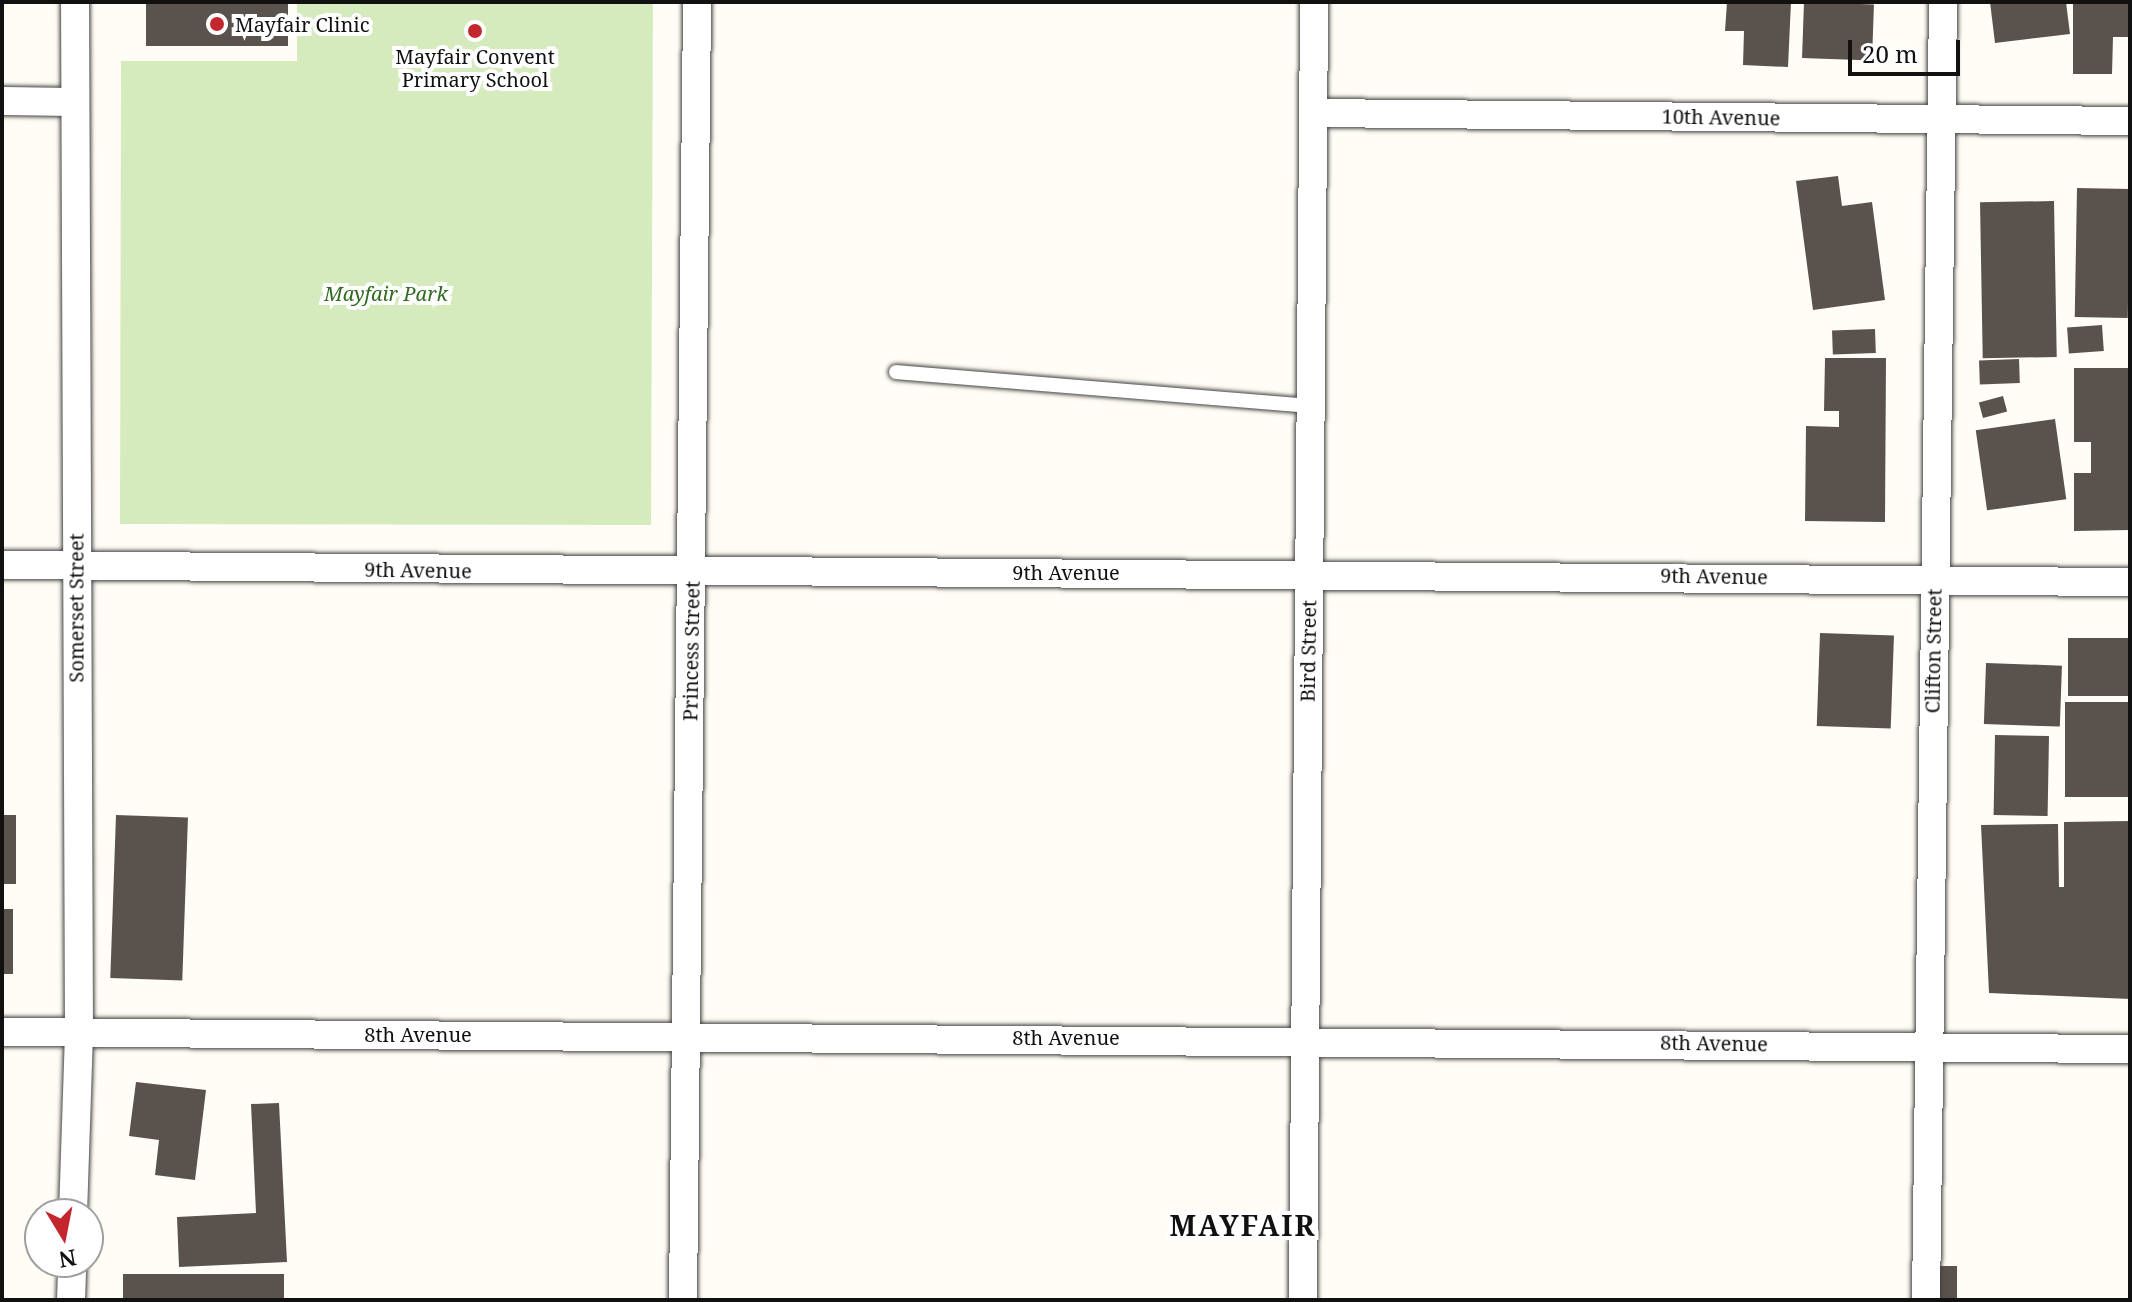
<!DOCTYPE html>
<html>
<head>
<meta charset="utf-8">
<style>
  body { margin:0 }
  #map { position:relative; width:2132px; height:1302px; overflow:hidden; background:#fffdf5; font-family:"Noto Serif",serif }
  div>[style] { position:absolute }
  .green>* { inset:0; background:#d5ebbd }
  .building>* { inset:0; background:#5a524d; transform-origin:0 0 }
  .roads { filter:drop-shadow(0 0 2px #444) drop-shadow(0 0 2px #444) }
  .lane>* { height:14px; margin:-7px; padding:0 7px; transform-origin:7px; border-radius:7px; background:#fff }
  .street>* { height:28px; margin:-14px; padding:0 14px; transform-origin:14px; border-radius:14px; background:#fff }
  .dots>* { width:22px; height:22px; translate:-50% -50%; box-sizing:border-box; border:4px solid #fff; border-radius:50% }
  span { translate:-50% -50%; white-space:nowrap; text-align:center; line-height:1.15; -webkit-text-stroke:8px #fff; paint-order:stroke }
  .poi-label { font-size:20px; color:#111 }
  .left { translate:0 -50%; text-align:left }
  .street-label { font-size:20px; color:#111 }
  .park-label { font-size:20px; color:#2f6b1f; font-style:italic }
  .district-label { font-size:28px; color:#111; font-weight:700; letter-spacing:2px }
  .frame { position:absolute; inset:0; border:4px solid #111; pointer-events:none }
  .north { position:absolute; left:24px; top:1198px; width:80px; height:80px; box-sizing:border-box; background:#fff; border:2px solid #a0a0a0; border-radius:50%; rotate:170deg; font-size:22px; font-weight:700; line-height:32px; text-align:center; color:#111 }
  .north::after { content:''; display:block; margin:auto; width:28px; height:36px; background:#c4262e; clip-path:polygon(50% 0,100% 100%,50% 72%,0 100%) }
  .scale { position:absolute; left:1848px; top:40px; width:112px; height:36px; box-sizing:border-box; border:4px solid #111; border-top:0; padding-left:10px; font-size:24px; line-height:28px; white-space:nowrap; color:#111; -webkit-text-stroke:6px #fff; paint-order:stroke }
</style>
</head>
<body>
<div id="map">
  <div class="green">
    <i style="clip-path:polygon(297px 2px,653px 2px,651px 525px,120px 524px,121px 61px,297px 61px)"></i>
  </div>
  <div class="building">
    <i style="left:146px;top:2px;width:142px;height:44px"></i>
    <i style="clip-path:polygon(1727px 2px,1791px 2px,1788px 67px,1743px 65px,1744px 31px,1725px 31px)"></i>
    <i style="left:1804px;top:2px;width:70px;height:56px;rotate:2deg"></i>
    <i style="clip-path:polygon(1990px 2px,2066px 2px,2070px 34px,1995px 43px)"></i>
    <i style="clip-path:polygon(2073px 2px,2130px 2px,2130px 37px,2113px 37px,2112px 74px,2073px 74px)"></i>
    <i style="clip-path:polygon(1838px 176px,1842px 206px,1872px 202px,1885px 300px,1813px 310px,1796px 181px)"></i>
    <i style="left:2077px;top:188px;width:53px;height:129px;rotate:1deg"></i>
    <i style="left:2054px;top:201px;width:156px;height:74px;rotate:89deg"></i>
    <i style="left:2102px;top:325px;width:26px;height:35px;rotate:86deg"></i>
    <i style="left:1875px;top:329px;width:24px;height:43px;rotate:88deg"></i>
    <i style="clip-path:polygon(1825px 358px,1886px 358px,1885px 522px,1805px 521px,1806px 426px,1839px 427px,1839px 411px,1824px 411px)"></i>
    <i style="left:2019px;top:359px;width:24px;height:40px;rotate:88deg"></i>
    <i style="clip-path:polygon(2074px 368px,2130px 368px,2130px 530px,2074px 531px,2074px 473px,2091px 473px,2091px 442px,2074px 442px)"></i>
    <i style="left:2003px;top:396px;width:16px;height:25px;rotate:75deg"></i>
    <i style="left:2055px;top:419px;width:81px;height:80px;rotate:82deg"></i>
    <i style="left:1820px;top:633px;width:74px;height:93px;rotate:2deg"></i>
    <i style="left:2130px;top:638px;width:58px;height:62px;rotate:90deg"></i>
    <i style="left:1986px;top:663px;width:76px;height:61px;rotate:2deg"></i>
    <i style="left:2130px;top:702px;width:95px;height:65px;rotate:90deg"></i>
    <i style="left:1995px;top:735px;width:54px;height:80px;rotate:1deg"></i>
    <i style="left:2px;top:815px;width:14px;height:69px"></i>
    <i style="left:116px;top:815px;width:72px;height:163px;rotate:2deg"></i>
    <i style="clip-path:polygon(2130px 821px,2130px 999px,1989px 993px,1981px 825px,2058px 824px,2059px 887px,2064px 887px,2064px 822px)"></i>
    <i style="left:2px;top:909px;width:11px;height:65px"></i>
    <i style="clip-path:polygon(136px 1082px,206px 1090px,195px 1180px,155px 1175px,159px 1140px,129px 1136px)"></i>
    <i style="clip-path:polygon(279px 1103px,287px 1262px,179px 1267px,177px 1217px,256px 1213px,251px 1104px)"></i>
    <i style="left:1937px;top:1266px;width:20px;height:34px"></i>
    <i style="left:123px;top:1274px;width:161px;height:26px"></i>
  </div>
  <div class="roads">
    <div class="lane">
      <i style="left:896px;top:372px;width:415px;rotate:4.7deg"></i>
    </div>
    <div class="street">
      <i style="left:2px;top:101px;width:73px;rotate:0.8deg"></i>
      <i style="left:1313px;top:113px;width:817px;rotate:0.56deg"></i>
      <i style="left:2px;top:565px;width:2128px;rotate:0.46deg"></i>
      <i style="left:2px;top:1032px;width:2128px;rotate:0.46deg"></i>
      <i style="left:73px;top:1214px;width:181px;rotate:-88.1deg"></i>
      <i style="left:79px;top:1033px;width:1031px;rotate:-90.22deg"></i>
      <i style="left:71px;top:1300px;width:38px;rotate:-88deg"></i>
      <i style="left:683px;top:1300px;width:1298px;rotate:-89.38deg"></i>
      <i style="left:1303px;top:1300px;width:1298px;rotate:-89.51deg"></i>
      <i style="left:1926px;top:1300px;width:1298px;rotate:-89.25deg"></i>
    </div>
  </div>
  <div class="dots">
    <i style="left:217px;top:24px;background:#c4262e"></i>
    <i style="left:475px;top:31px;background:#c4262e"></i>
  </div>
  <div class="poi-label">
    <span class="left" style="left:235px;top:24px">Mayfair Clinic</span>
    <span style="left:475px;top:68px">Mayfair Convent<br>Primary School</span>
  </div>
  <div class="street-label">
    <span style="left:1721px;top:117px;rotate:1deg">10th Avenue</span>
    <span style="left:418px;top:570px;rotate:1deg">9th Avenue</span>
    <span style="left:1066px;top:572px">9th Avenue</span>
    <span style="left:1714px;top:576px;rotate:1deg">9th Avenue</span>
    <span style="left:76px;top:608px;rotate:-90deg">Somerset Street</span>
    <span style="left:691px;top:651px;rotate:-89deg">Princess Street</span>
    <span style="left:1308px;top:651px;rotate:-89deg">Bird Street</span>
    <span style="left:1933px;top:651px;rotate:-89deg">Clifton Street</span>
    <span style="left:418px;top:1034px">8th Avenue</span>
    <span style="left:1066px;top:1037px">8th Avenue</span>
    <span style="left:1714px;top:1043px;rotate:1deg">8th Avenue</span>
  </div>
  <div class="park-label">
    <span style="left:386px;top:293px">Mayfair Park</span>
  </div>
  <div class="district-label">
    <span style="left:1243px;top:1225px">MAYFAIR</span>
  </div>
  <div class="frame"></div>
  <div class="north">N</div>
  <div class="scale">20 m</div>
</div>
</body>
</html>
